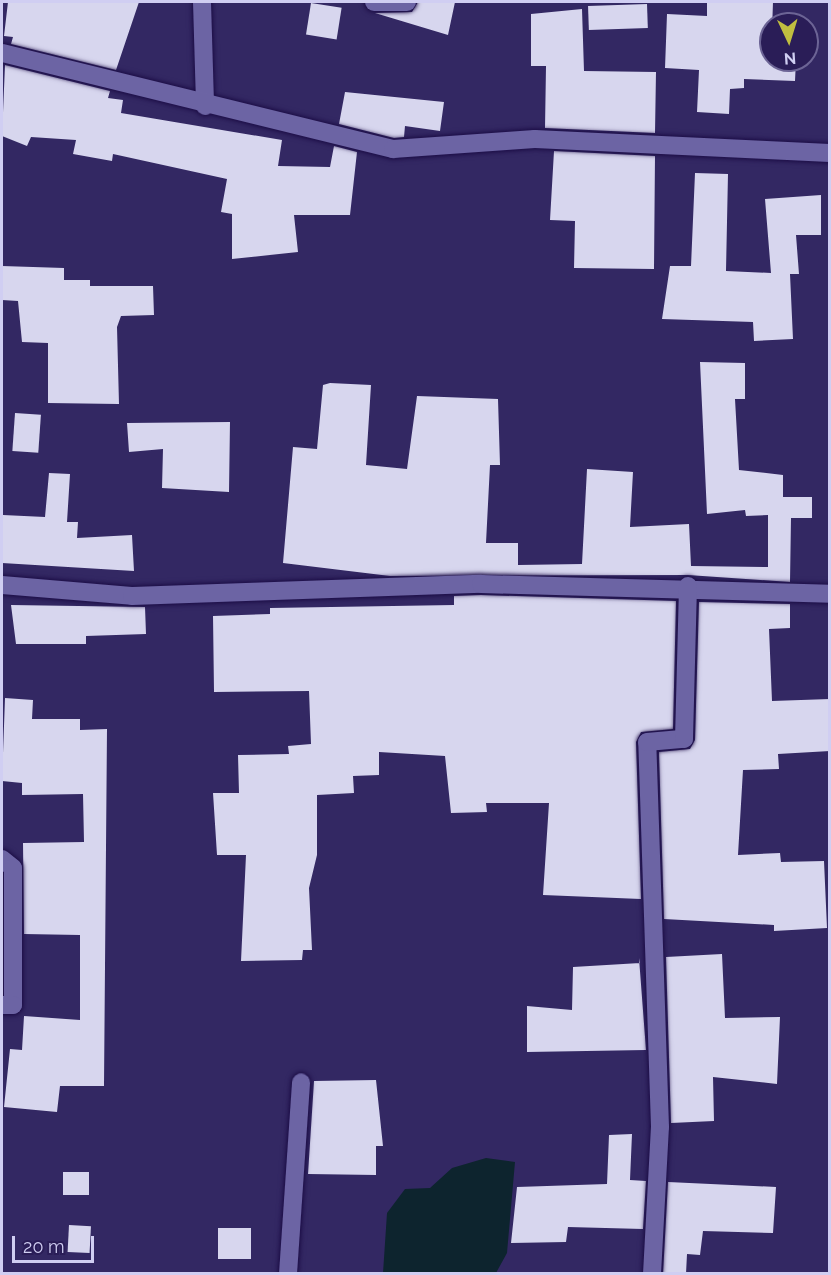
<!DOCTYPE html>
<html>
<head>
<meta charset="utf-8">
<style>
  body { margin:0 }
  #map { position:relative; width:831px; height:1275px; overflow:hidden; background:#332863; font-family:Raleway,sans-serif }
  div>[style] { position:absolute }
  .water>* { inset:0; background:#0d242e }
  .building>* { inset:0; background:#d7d6ee; transform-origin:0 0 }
  .roads { filter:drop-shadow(0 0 2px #1c0d46) drop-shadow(0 0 2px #1c0d46) }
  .minor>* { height:18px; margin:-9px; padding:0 9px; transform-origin:9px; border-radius:9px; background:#6c64a4 }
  span { translate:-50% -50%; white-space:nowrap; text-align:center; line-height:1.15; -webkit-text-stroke:6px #2a1d57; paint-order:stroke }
  .frame { position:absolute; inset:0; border:3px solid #d0cef2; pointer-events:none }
  .north { position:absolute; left:759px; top:12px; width:60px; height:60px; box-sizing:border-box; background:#2a1d57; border:2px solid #6c6495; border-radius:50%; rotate:176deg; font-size:16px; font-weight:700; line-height:24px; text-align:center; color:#d0cef2 }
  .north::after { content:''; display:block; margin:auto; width:21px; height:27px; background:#c0be40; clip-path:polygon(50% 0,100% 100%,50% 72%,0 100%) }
  .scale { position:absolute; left:12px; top:1236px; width:82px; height:27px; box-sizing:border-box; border:3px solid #d0cef2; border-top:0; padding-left:8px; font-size:18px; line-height:21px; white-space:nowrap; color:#d0cef2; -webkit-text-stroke:4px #2a1d57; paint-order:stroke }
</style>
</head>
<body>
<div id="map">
  <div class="water">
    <i style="clip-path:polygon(486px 1158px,515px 1162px,507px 1253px,496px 1273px,383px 1273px,387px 1213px,405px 1189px,430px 1188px,452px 1168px)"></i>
  </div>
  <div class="building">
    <i style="clip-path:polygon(8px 2px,139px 2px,116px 70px,11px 44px,13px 37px,4px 36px)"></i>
    <i style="clip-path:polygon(418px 2px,455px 2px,448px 35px,375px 13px,412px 12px)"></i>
    <i style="clip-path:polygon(707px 2px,773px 2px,771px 60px,796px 60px,795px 81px,744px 79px,744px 88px,730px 89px,729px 114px,697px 112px,699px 70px,665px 68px,667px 14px,707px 16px)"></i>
    <i style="left:311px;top:3px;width:31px;height:32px;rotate:9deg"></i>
    <i style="left:647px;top:4px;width:24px;height:59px;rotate:88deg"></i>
    <i style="clip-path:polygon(582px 9px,584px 71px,656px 72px,655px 133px,545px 128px,546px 66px,531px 66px,531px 14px)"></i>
    <i style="clip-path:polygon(5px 65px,110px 91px,108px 98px,123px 100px,121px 113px,282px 140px,278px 166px,330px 167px,334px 146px,357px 152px,350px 215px,294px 215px,298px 252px,232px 259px,232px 214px,221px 212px,227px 179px,113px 154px,112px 161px,73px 154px,76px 140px,31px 137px,27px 146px,2px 136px)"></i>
    <i style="clip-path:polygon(345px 92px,444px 102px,440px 131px,405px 126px,404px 137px,394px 138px,339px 124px)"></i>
    <i style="clip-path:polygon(554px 151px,655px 156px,654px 269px,574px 268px,575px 221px,550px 220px)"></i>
    <i style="clip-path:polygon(695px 173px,728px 174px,726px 271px,771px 273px,765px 199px,821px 195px,821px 235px,796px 235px,799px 274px,790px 274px,793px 339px,754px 341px,753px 322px,662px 319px,670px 266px,691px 266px)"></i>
    <i style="clip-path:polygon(2px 266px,64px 268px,64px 280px,90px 280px,90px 286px,153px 286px,154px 315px,121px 316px,117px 327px,119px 404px,48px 403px,48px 343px,22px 342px,18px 301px,2px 300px)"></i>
    <i style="clip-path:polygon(700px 362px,745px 363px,745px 399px,735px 399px,739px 470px,783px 475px,783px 497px,812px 497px,812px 518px,791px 518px,790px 582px,688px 575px,390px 576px,283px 563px,293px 447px,317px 449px,323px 385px,330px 383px,371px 385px,366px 465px,407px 469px,417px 396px,498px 399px,500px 465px,490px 465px,486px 543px,518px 543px,518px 565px,582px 564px,587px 469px,633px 472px,630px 527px,689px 524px,691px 566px,768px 567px,768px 515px,746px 516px,745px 510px,707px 514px)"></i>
    <i style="left:15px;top:413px;width:26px;height:38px;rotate:4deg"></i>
    <i style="clip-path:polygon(230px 422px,229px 492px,162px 488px,163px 449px,129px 452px,127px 423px)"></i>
    <i style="clip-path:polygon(49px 473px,70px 474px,67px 522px,78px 522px,77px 538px,132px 535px,134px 571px,2px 563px,3px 515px,45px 517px)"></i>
    <i style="clip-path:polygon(481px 595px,676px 601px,673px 729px,641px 732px,636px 742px,641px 899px,543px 895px,549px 803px,486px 803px,487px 812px,451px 813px,445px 756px,379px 752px,379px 775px,353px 776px,354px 793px,317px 795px,317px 855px,309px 888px,312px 950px,303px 950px,302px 960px,241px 961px,246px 855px,217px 855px,213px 793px,239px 793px,238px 755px,289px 754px,288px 746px,311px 744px,309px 691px,214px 692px,213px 616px,270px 614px,270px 608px,454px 605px,454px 596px)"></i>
    <i style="clip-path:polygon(699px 602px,790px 604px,790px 628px,769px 629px,772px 701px,830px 699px,830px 751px,778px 754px,779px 769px,743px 770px,738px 855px,780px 853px,781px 862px,824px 861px,827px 928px,774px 931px,774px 925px,664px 919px,659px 752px,690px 749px,695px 740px)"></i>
    <i style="clip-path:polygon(11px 605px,145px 607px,146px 634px,86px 636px,86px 644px,16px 644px)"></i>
    <i style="clip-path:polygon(5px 698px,33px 700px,32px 719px,80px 719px,80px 730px,107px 729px,104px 1086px,60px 1086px,57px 1112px,4px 1107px,10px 1049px,22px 1050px,24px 1016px,80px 1020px,80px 935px,24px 934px,23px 843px,84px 842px,83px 794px,22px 795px,22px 783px,2px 781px)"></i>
    <i style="clip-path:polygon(722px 954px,725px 1018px,780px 1017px,777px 1084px,713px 1077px,714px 1121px,671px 1123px,666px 957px)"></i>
    <i style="clip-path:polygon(639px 958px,646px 1050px,527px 1052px,527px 1006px,572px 1010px,573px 967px,640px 963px)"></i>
    <i style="clip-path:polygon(376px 1080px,383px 1146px,376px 1146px,376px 1175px,308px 1174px,314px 1081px)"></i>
    <i style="clip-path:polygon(632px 1134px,630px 1180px,646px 1181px,643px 1229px,568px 1227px,566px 1242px,511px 1243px,517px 1187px,607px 1184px,609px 1135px)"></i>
    <i style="left:63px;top:1172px;width:26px;height:23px"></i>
    <i style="clip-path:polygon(668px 1182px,776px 1187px,773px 1233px,703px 1231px,700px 1255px,687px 1254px,686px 1274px,663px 1274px)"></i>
    <i style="left:69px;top:1225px;width:22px;height:27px;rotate:3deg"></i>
    <i style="left:218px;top:1228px;width:33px;height:31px"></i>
  </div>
  <div class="roads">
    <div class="minor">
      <i style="left:202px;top:2px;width:104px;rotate:88.3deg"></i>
      <i style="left:374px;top:2px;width:33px"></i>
      <i style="left:2px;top:53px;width:403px;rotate:13.8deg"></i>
      <i style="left:393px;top:149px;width:142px;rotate:-4deg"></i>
      <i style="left:535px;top:139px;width:295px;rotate:2.7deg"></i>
      <i style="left:2px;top:585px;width:130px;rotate:4.8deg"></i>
      <i style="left:132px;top:596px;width:349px;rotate:-2deg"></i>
      <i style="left:481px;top:584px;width:349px;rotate:1.6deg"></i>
      <i style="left:2px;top:859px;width:14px;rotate:39deg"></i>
      <i style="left:13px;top:868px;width:137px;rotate:90deg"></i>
      <i style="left:13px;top:1005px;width:11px;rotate:180deg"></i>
      <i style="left:288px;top:1274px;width:192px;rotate:-86.1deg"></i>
      <i style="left:652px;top:1274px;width:147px;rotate:-86.9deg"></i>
      <i style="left:660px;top:1127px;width:385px;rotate:-91.9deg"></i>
      <i style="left:647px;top:742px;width:37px;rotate:-5deg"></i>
      <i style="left:684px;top:739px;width:153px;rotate:-88.5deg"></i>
    </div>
  </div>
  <div class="frame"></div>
  <div class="north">N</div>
  <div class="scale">20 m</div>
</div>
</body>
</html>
